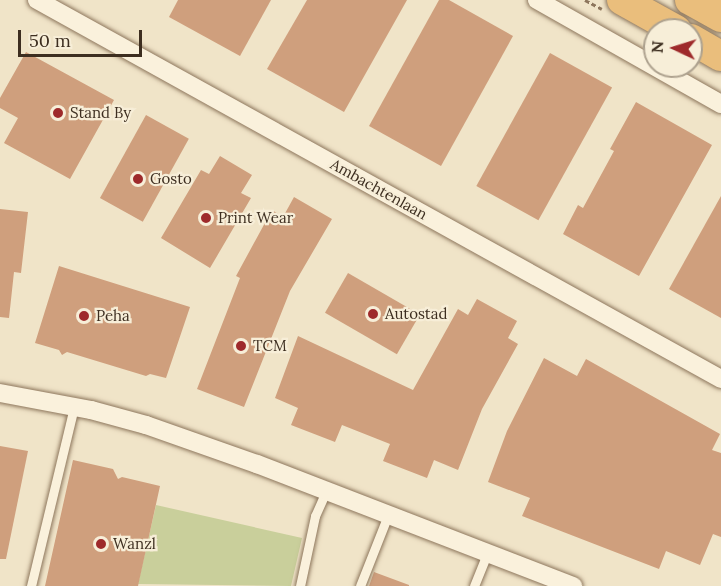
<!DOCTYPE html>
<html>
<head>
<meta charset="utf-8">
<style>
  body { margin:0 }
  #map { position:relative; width:721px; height:586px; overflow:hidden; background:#f0e4c8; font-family:Lora,serif }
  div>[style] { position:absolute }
  .green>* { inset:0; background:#c9cf9b }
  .building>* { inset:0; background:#cf9f7d; transform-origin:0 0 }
  .path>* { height:3px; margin-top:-1.5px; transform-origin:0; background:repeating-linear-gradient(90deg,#8d765c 0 4.5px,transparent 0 7.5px) }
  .roads { filter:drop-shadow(0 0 2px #8d765c) drop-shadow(0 0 2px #8d765c) }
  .service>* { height:9px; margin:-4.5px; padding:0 4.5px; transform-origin:4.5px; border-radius:4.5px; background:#faf1dc }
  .minor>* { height:18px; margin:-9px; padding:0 9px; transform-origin:9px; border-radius:9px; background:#faf1dc }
  .trunk>* { height:30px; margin:-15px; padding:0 15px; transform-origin:15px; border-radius:15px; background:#eabe7c }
  .dots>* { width:16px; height:16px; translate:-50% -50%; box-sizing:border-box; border:3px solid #f7eed8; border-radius:50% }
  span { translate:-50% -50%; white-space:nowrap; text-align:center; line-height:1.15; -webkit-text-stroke:4.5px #f7eed8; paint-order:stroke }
  .poi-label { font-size:15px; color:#3d2e20 }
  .left { translate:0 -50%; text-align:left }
  .street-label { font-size:15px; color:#3d2e20 }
  .north { position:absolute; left:643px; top:18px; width:60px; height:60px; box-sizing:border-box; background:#f7eed8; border:2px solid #ada18e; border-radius:50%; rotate:274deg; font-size:16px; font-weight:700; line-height:24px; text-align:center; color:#3d2e20 }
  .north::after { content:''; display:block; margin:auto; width:21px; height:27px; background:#9e2a2b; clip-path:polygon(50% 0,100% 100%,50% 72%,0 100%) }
  .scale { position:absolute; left:18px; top:30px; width:124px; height:27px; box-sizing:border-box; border:3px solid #3d2e20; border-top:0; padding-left:8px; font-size:18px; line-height:21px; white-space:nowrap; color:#3d2e20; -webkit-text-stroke:4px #f7eed8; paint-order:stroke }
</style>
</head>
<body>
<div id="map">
  <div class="green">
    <i style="clip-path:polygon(156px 505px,302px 538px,291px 586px,138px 584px)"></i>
  </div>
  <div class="building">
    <i style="clip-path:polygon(178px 0,271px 0,240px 56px,169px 17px)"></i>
    <i style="clip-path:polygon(307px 0,407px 0,344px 112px,267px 69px)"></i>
    <i style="clip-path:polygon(439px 0,449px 0,513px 36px,441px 166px,369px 126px)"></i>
    <i style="clip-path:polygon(26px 52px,114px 100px,70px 179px,4px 143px,18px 118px,0 108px,0 98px)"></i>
    <i style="left:550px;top:53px;width:71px;height:152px;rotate:29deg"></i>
    <i style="clip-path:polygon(636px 102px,712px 145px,639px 276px,563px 234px,578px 205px,583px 208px,614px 151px,610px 149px)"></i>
    <i style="left:146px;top:115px;width:49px;height:95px;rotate:29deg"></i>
    <i style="clip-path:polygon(220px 156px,252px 175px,241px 193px,251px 198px,210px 268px,161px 238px,201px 170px,209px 174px)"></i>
    <i style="clip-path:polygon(721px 196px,721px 318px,669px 289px)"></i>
    <i style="clip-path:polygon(294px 197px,332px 219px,290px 291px,244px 407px,197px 389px,240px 278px,236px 276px,272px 210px,283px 217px)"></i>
    <i style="clip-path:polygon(0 209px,28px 212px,21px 273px,14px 272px,9px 318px,0 317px)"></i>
    <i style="clip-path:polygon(59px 266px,190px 307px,166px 378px,150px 374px,146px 376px,67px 352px,62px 355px,59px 350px,35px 343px)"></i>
    <i style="left:348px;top:273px;width:83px;height:46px;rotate:30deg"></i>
    <i style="clip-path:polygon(477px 299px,517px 321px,508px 338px,518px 344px,482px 409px,458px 470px,434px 460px,427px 478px,383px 461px,390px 444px,342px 425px,335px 442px,291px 425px,298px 408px,275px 398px,298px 336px,413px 390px,458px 309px,468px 315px)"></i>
    <i style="clip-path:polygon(544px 358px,577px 376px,586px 359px,720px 434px,712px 450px,721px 453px,721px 537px,713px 534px,700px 565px,666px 551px,659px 569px,522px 516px,530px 498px,488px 482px,507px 431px)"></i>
    <i style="clip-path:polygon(0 446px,28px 451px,6px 559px,0 559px)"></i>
    <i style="clip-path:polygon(73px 460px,113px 469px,118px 479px,122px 477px,160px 486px,138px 586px,45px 586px)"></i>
    <i style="clip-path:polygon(374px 572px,409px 585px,409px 586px,369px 586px)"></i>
  </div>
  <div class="path">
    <i style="left:585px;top:0;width:19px;rotate:28deg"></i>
  </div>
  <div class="roads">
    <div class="service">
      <i style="left:31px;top:586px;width:184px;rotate:-76.5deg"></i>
      <i style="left:300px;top:586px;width:72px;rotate:-77.9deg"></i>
      <i style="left:315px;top:516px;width:27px;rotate:-66deg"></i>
      <i style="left:360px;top:586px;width:76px;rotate:-68.5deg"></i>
      <i style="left:474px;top:586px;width:35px;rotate:-68deg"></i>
    </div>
    <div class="minor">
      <i style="left:37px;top:0;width:782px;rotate:28.99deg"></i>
      <i style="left:537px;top:0;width:211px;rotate:29.5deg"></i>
      <i style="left:0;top:393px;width:93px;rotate:10.6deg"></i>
      <i style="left:91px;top:410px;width:57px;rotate:15.3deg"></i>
      <i style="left:146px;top:425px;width:118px;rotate:19.4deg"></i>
      <i style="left:257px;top:464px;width:339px;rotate:21.1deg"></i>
    </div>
    <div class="trunk">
      <i style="left:622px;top:0;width:62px;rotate:29.1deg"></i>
      <i style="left:690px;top:0;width:35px;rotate:29deg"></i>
      <i style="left:691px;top:39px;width:34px;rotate:30deg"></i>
    </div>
  </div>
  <div class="dots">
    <i style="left:58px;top:113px;background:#9e2a2b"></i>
    <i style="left:138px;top:179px;background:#9e2a2b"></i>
    <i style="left:206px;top:218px;background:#9e2a2b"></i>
    <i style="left:373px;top:314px;background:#9e2a2b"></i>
    <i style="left:84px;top:316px;background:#9e2a2b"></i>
    <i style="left:241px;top:346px;background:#9e2a2b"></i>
    <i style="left:101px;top:544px;background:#9e2a2b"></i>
  </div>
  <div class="poi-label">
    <span class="left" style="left:70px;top:113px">Stand By</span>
    <span class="left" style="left:150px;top:179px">Gosto</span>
    <span class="left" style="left:218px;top:218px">Print Wear</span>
    <span class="left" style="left:385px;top:314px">Autostad</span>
    <span class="left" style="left:96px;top:316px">Peha</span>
    <span class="left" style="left:253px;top:346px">TCM</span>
    <span class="left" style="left:113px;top:544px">Wanzl</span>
  </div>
  <div class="street-label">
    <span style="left:379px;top:189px;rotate:29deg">Ambachtenlaan</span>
  </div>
  <div class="north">N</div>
  <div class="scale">50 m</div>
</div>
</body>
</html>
